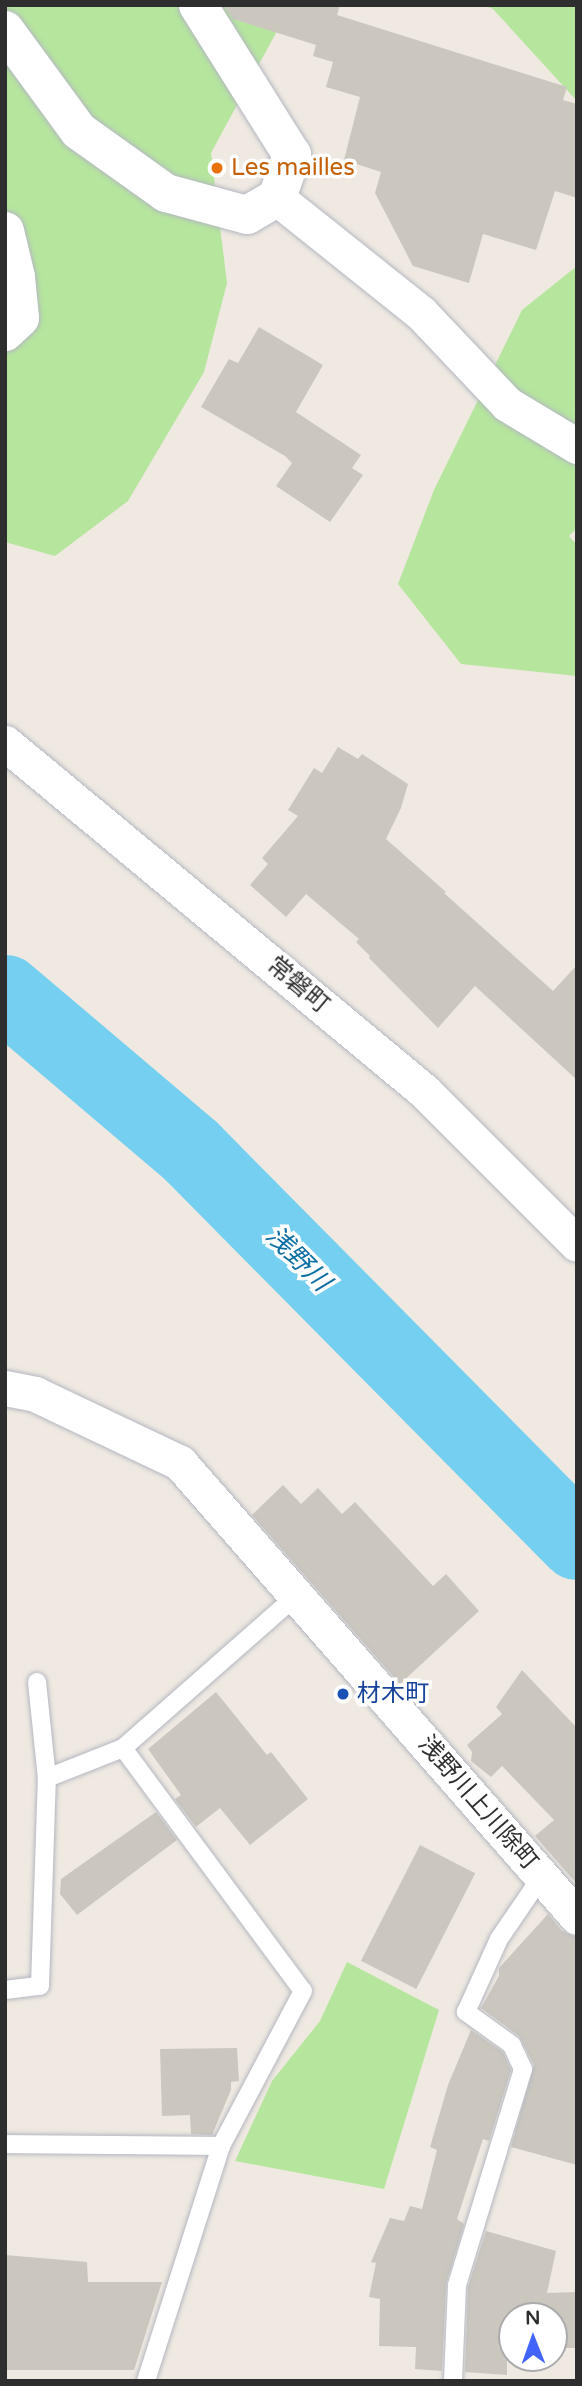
<!DOCTYPE html>
<html>
<head>
<meta charset="utf-8">
<style>
  body { margin:0 }
  #map { position:relative; width:582px; height:2386px; overflow:hidden; background:#efe9e1; font-family:"Varela Round","Noto Sans JP",sans-serif }
  div>[style] { position:absolute }
  .green>* { inset:0; background:#b6e59e }
  .river>* { height:77px; margin:-38.5px; padding:0 38.5px; transform-origin:38.5px; border-radius:38.5px; background:#75cff0 }
  .building>* { inset:0; background:#cbc7bf; transform-origin:0 0 }
  .roads { filter:drop-shadow(0 0 2px #b4b7c1) drop-shadow(0 0 2px #b4b7c1) }
  .lane>* { height:18px; margin:-9px; padding:0 9px; transform-origin:9px; border-radius:9px; background:#fff }
  .street>* { height:35px; margin:-17.5px; padding:0 17.5px; transform-origin:17.5px; border-radius:17.5px; background:#fff }
  .secondary>* { height:38px; margin:-19px; padding:0 19px; transform-origin:19px; border-radius:19px; background:#fff }
  .dots>* { width:19px; height:19px; translate:-50% -50%; box-sizing:border-box; border:4px solid #fff; border-radius:50% }
  span { translate:-50% -50%; white-space:nowrap; text-align:center; line-height:1.15; -webkit-text-stroke:7px #fff; paint-order:stroke }
  .food-label { font-size:24px; color:#c56008 }
  .left { translate:0 -50%; text-align:left }
  .street-label { font-size:24px; color:#2e2e2e }
  .transit-label { font-size:24px; color:#164399 }
  .water-label { font-size:26px; color:#0d6fa3; font-style:italic }
  .frame { position:absolute; inset:0; border:7px solid #2e2e2e; pointer-events:none }
  .north { position:absolute; left:498px; top:2302px; width:70px; height:70px; box-sizing:border-box; background:#fff; border:2px solid #ababab; border-radius:50%; rotate:359deg; font-size:19px; font-weight:700; line-height:28px; text-align:center; color:#2e2e2e }
  .north::after { content:''; display:block; margin:auto; width:24px; height:32px; background:#4264fb; clip-path:polygon(50% 0,100% 100%,50% 72%,0 100%) }
</style>
</head>
<body>
<div id="map">
  <div class="green">
    <i style="clip-path:polygon(5px 5px,291px 5px,211px 153px,227px 283px,204px 372px,128px 501px,55px 556px,5px 542px)"></i>
    <i style="clip-path:polygon(483px 5px,577px 5px,577px 101px,493px 9px)"></i>
    <i style="clip-path:polygon(577px 266px,577px 528px,569px 536px,577px 545px,577px 676px,461px 664px,398px 584px,434px 490px,522px 310px)"></i>
    <i style="clip-path:polygon(347px 1962px,439px 2010px,384px 2189px,235px 2161px,272px 2081px,320px 2021px)"></i>
  </div>
  <div class="river">
    <i style="left:5px;top:993px;width:244px;rotate:40.3deg"></i>
    <i style="left:191px;top:1151px;width:549px;rotate:45.3deg"></i>
  </div>
  <div class="building">
    <i style="clip-path:polygon(224px 5px,340px 5px,337px 15px,567px 87px,563px 100px,577px 104px,577px 198px,555px 191px,536px 250px,483px 234px,469px 283px,413px 266px,375px 193px,381px 172px,344px 160px,360px 97px,326px 87px,333px 62px,313px 56px,316px 45px,233px 19px)"></i>
    <i style="clip-path:polygon(259px 327px,323px 365px,296px 412px,361px 455px,352px 468px,363px 475px,330px 522px,276px 486px,292px 463px,285px 456px,201px 407px,229px 359px,238px 363px)"></i>
    <i style="clip-path:polygon(338px 747px,358px 759px,362px 754px,408px 784px,401px 808px,386px 839px,446px 892px,444px 893px,553px 991px,577px 965px,577px 1080px,475px 986px,438px 1028px,369px 958px,370px 956px,356px 942px,359px 939px,306px 894px,286px 917px,250px 885px,268px 864px,262px 858px,298px 816px,288px 810px,314px 768px,322px 773px)"></i>
    <i style="clip-path:polygon(283px 1485px,301px 1504px,318px 1488px,342px 1514px,355px 1502px,433px 1586px,446px 1574px,479px 1611px,400px 1684px,252px 1515px)"></i>
    <i style="clip-path:polygon(522px 1670px,577px 1728px,577px 1884px,535px 1836px,554px 1820px,502px 1766px,491px 1777px,471px 1761px,472px 1752px,467px 1745px,502px 1714px,496px 1707px)"></i>
    <i style="clip-path:polygon(216px 1692px,267px 1755px,271px 1752px,308px 1799px,250px 1845px,220px 1808px,196px 1827px,175px 1799px,181px 1795px,148px 1749px)"></i>
    <i style="clip-path:polygon(156px 1812px,177px 1840px,77px 1915px,60px 1894px,61px 1879px)"></i>
    <i style="left:420px;top:1845px;width:62px;height:130px;rotate:27deg"></i>
    <i style="clip-path:polygon(548px 1914px,562px 1931px,577px 1937px,577px 2165px,511px 2147px,534px 2065px,519px 2036px,481px 2008px,499px 1976px,499px 1968px)"></i>
    <i style="clip-path:polygon(471px 2030px,503px 2052px,511px 2070px,489px 2141px,483px 2139px,457px 2219px,464px 2224px,446px 2284px,442px 2371px,415px 2369px,416px 2347px,379px 2346px,380px 2299px,369px 2297px,376px 2263px,371px 2262px,390px 2218px,404px 2221px,410px 2206px,422px 2209px,437px 2150px,430px 2147px,448px 2085px)"></i>
    <i style="clip-path:polygon(237px 2048px,239px 2081px,231px 2082px,231px 2090px,212px 2135px,191px 2134px,190px 2115px,162px 2116px,160px 2049px)"></i>
    <i style="clip-path:polygon(486px 2231px,556px 2251px,547px 2293px,577px 2292px,577px 2348px,554px 2348px,554px 2316px,512px 2316px,512px 2349px,507px 2349px,507px 2375px,465px 2372px,468px 2287px)"></i>
    <i style="clip-path:polygon(5px 2255px,87px 2262px,88px 2282px,162px 2282px,134px 2370px,5px 2370px)"></i>
  </div>
  <div class="roads">
    <div class="lane">
      <i style="left:37px;top:1682px;width:97px;rotate:84.1deg"></i>
      <i style="left:123px;top:1748px;width:302px;rotate:53.5deg"></i>
      <i style="left:303px;top:1991px;width:175px;rotate:117.9deg"></i>
      <i style="left:221px;top:2146px;width:247px;rotate:107.7deg"></i>
      <i style="left:5px;top:1990px;width:35px;rotate:-7deg"></i>
      <i style="left:40px;top:1986px;width:208px;rotate:-88.1deg"></i>
      <i style="left:47px;top:1778px;width:82px;rotate:-21.5deg"></i>
      <i style="left:123px;top:1748px;width:233px;rotate:-41.3deg"></i>
      <i style="left:5px;top:2144px;width:216px;rotate:0.5deg"></i>
      <i style="left:453px;top:2381px;width:96px;rotate:-87.6deg"></i>
      <i style="left:457px;top:2285px;width:226px;rotate:-73deg"></i>
      <i style="left:523px;top:2069px;width:26px;rotate:-115deg"></i>
      <i style="left:512px;top:2045px;width:57px;rotate:-144.3deg"></i>
      <i style="left:466px;top:2012px;width:80px;rotate:-65.7deg"></i>
      <i style="left:499px;top:1939px;width:76px;rotate:-55.7deg"></i>
    </div>
    <div class="street">
      <i style="left:277px;top:198px;width:184px;rotate:38.6deg"></i>
      <i style="left:421px;top:313px;width:125px;rotate:46.6deg"></i>
      <i style="left:507px;top:404px;width:82px;rotate:31deg"></i>
      <i style="left:5px;top:743px;width:545px;rotate:39.71deg"></i>
      <i style="left:424px;top:1091px;width:216px;rotate:45deg"></i>
      <i style="left:5px;top:1388px;width:31px;rotate:11deg"></i>
      <i style="left:35px;top:1394px;width:161px;rotate:25.4deg"></i>
      <i style="left:180px;top:1463px;width:603px;rotate:48.83deg"></i>
    </div>
    <div class="secondary">
      <i style="left:5px;top:30px;width:125px;rotate:53.8deg"></i>
      <i style="left:79px;top:131px;width:107px;rotate:35.5deg"></i>
      <i style="left:166px;top:193px;width:84px;rotate:15.2deg"></i>
      <i style="left:247px;top:215px;width:34px;rotate:-30deg"></i>
      <i style="left:277px;top:198px;width:46px;rotate:-70.8deg"></i>
      <i style="left:292px;top:155px;width:177px;rotate:-122.1deg"></i>
      <i style="left:5px;top:231px;width:47px;rotate:76.6deg"></i>
      <i style="left:16px;top:277px;width:41px;rotate:84.4deg"></i>
      <i style="left:20px;top:318px;width:21px;rotate:137deg"></i>
    </div>
  </div>
  <div class="dots">
    <i style="left:217px;top:168px;background:#e8710a"></i>
    <i style="left:343px;top:1694px;background:#1a4fb4"></i>
  </div>
  <div class="food-label">
    <span class="left" style="left:231px;top:168px">Les mailles</span>
  </div>
  <div class="street-label">
    <span style="left:298px;top:985px;rotate:40deg">常磐町</span>
    <span style="left:478px;top:1803px;rotate:49deg">浅野川上川除町</span>
  </div>
  <div class="transit-label">
    <span class="left" style="left:357px;top:1694px">材木町</span>
  </div>
  <div class="water-label">
    <span style="left:298px;top:1259px;rotate:45deg">浅野川</span>
  </div>
  <div class="frame"></div>
  <div class="north">N</div>
</div>
</body>
</html>
